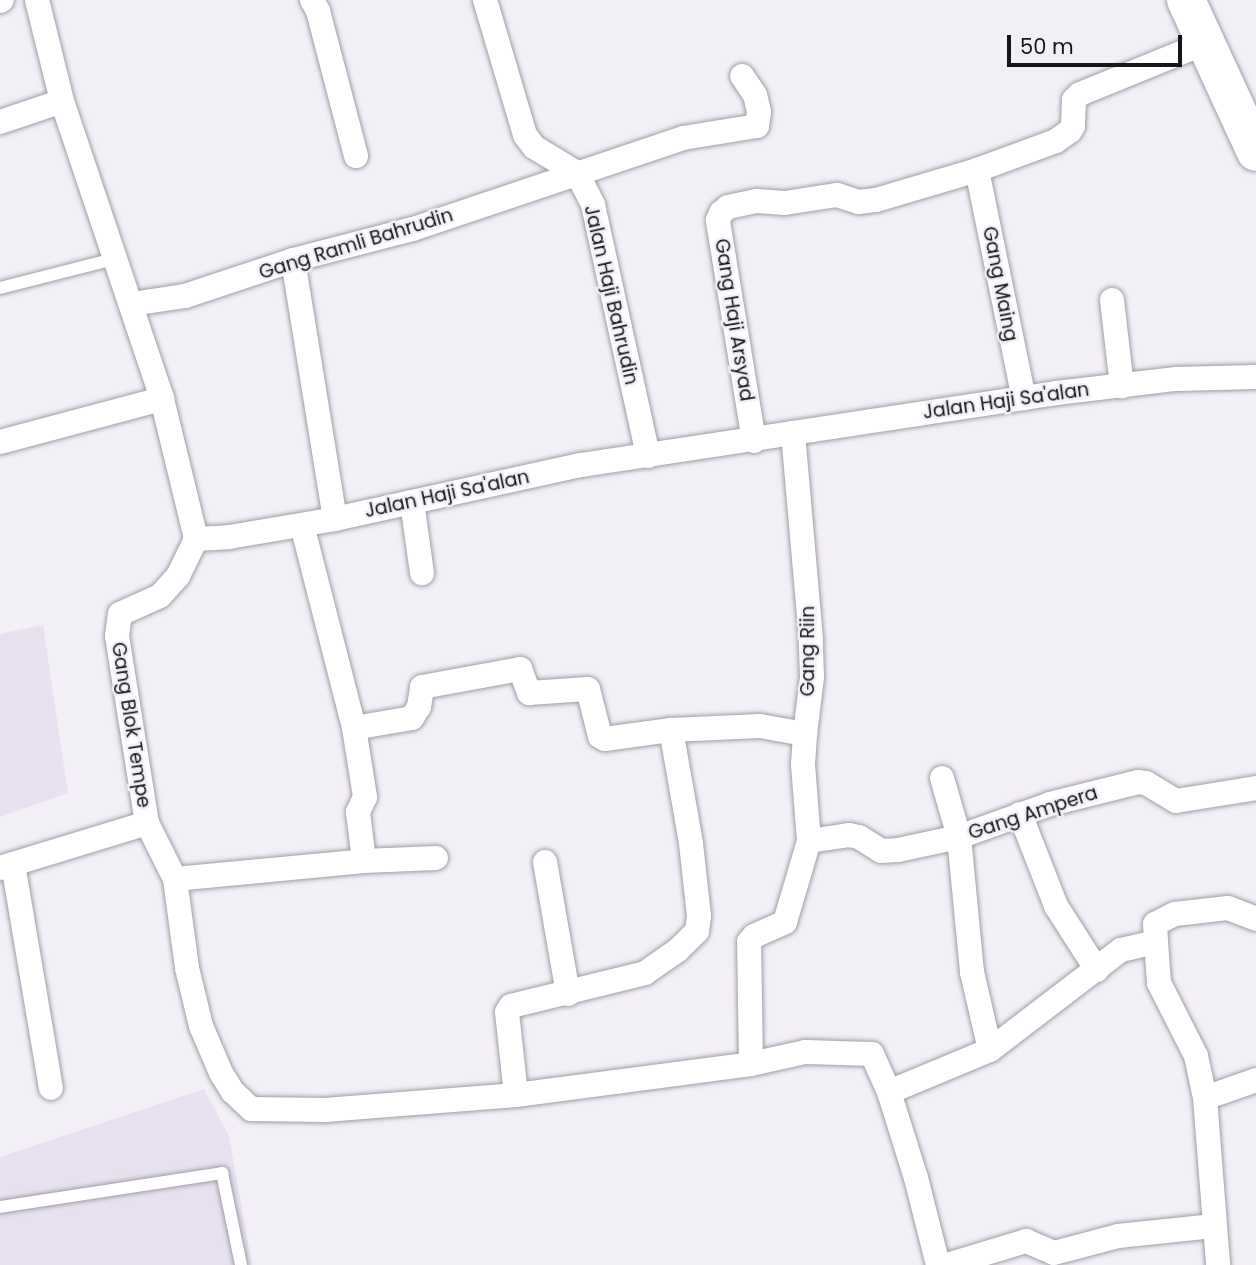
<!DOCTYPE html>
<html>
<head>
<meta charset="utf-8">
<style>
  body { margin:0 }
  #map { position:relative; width:1256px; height:1265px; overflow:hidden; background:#f3eff7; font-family:Poppins,sans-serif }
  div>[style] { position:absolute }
  .built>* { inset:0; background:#e7e1f0 }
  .roads { filter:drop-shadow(0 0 2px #a09da5) drop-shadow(0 0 2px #a09da5) }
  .lane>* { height:12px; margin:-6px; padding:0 6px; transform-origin:6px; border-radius:6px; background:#fff }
  .street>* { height:24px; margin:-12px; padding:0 12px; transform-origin:12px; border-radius:12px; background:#fff }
  .highway>* { height:38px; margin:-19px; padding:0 19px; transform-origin:19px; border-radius:19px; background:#fff }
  span { translate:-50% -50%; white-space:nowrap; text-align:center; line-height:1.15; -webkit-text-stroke:5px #f3eff7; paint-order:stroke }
  .street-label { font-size:19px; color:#171518 }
  .scale { position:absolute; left:1007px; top:35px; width:175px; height:32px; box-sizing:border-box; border:4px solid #171518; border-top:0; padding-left:9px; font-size:21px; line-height:24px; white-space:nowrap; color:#171518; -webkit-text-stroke:5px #f3eff7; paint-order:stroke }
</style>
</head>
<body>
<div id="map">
  <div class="built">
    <i style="clip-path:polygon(43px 625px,68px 793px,0 817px,0 634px)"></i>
    <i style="clip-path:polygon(204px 1089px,229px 1136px,252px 1265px,0 1265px,0 1157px)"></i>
  </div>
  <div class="roads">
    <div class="lane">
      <i style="left:0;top:288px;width:118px;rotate:-14.3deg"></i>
      <i style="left:0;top:1207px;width:225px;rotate:-8.7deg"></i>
      <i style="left:222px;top:1173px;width:94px;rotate:78.3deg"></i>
    </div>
    <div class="street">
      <i style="left:37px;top:0;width:104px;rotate:76.1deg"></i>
      <i style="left:62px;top:101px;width:314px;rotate:71.4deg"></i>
      <i style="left:162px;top:399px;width:144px;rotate:76.3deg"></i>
      <i style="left:312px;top:0;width:13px;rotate:61deg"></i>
      <i style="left:318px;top:11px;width:150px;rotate:75.3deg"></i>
      <i style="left:485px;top:0;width:141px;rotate:73.5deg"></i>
      <i style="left:525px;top:135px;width:15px;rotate:53deg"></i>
      <i style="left:534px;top:147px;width:50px;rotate:31.2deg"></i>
      <i style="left:577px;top:173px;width:36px;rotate:63deg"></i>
      <i style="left:593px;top:205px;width:257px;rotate:77.6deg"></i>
      <i style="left:0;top:1px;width:2px;rotate:-27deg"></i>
      <i style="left:0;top:122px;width:65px;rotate:-18.7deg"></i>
      <i style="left:977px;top:170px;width:233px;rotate:78.4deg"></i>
      <i style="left:293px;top:260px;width:262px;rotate:80.8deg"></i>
      <i style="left:1112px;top:300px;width:87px;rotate:83.4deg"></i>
      <i style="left:132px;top:304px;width:54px;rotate:-8.6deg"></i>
      <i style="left:185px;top:296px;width:114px;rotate:-18.4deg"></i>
      <i style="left:293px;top:260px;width:124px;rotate:-14.5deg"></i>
      <i style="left:413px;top:229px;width:285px;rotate:-18.6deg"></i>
      <i style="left:683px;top:138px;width:75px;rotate:-9.2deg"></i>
      <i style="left:757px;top:126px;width:14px;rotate:-82deg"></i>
      <i style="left:759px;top:112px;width:17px;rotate:-103deg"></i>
      <i style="left:755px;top:95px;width:23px;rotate:-124deg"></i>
      <i style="left:754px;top:441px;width:224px;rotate:-99.3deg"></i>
      <i style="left:718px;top:220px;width:8px;rotate:-67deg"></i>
      <i style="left:721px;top:213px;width:9px;rotate:-41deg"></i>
      <i style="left:728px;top:207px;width:30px;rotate:-12deg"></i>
      <i style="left:757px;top:201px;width:28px;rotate:4deg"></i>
      <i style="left:785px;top:203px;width:53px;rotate:-8.7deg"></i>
      <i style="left:837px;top:195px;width:23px;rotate:18deg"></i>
      <i style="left:859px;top:202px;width:17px;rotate:-7deg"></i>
      <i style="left:876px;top:200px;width:105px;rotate:-16.5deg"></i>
      <i style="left:977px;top:170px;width:84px;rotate:-20.2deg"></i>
      <i style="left:1056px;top:141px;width:17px;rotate:-36deg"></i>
      <i style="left:1070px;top:131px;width:6px;rotate:-59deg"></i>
      <i style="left:1073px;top:126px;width:26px;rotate:-88deg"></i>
      <i style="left:1074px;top:100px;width:8px;rotate:-45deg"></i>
      <i style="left:1080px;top:94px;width:135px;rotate:-22.2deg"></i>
      <i style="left:0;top:442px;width:168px;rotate:-14.9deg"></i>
      <i style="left:412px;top:502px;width:72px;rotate:82deg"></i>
      <i style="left:302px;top:525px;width:210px;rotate:75.6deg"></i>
      <i style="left:354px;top:728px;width:59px;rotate:-9.8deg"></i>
      <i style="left:412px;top:718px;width:13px;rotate:-58deg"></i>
      <i style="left:419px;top:707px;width:20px;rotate:-81deg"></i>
      <i style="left:422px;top:687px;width:100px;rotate:-10.4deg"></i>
      <i style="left:520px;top:669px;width:26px;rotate:69deg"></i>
      <i style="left:529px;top:693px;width:59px;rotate:-3.9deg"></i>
      <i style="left:588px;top:689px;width:49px;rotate:75.7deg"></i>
      <i style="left:600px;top:736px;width:6px;rotate:31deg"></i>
      <i style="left:605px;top:739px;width:67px;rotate:-7.8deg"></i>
      <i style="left:671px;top:730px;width:89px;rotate:-2.6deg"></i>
      <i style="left:760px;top:726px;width:46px;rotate:10.1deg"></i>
      <i style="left:805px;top:734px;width:57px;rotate:-83deg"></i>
      <i style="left:812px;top:677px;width:38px;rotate:-92deg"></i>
      <i style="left:811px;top:639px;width:207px;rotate:-95deg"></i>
      <i style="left:196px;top:539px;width:41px;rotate:115.9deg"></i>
      <i style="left:178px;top:576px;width:27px;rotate:132deg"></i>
      <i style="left:160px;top:596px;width:44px;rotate:155.8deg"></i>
      <i style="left:120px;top:614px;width:22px;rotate:98deg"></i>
      <i style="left:117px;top:636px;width:189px;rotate:80.9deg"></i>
      <i style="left:147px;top:823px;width:63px;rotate:63.4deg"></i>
      <i style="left:175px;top:879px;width:90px;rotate:82.3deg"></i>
      <i style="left:187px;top:968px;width:60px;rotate:76.4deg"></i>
      <i style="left:201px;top:1026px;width:51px;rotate:66.9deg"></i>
      <i style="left:221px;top:1073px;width:22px;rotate:58deg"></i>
      <i style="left:233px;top:1092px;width:25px;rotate:43deg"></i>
      <i style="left:251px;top:1109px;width:74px;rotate:0.8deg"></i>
      <i style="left:325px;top:1110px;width:192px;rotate:-4.5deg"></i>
      <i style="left:516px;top:1095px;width:237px;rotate:-7.5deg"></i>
      <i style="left:751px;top:1064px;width:55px;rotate:-12.5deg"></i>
      <i style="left:805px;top:1052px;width:67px;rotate:1.7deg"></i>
      <i style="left:872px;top:1054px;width:42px;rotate:65.9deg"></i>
      <i style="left:889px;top:1092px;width:90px;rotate:72.6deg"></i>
      <i style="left:916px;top:1178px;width:90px;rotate:75.8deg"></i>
      <i style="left:196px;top:539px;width:33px;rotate:-3deg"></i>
      <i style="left:229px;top:537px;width:108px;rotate:-9.6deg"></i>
      <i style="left:335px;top:519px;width:252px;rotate:-12.4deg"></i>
      <i style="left:581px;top:465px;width:480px;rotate:-8.6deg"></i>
      <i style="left:1056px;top:393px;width:121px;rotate:-6.7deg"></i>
      <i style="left:1176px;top:379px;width:80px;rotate:-1.4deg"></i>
      <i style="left:354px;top:728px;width:70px;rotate:80.9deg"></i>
      <i style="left:365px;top:797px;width:17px;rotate:115deg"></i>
      <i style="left:358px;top:812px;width:49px;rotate:83deg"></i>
      <i style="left:942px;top:778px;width:61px;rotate:73.9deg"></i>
      <i style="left:959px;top:837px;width:136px;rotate:84.5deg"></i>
      <i style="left:972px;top:972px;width:80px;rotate:77deg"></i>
      <i style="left:1020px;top:814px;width:99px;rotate:68.6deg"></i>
      <i style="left:1056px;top:906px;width:76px;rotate:57.4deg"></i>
      <i style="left:809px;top:841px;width:40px;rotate:-8.5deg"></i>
      <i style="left:849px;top:835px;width:10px;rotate:11deg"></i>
      <i style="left:859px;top:837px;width:26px;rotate:32deg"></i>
      <i style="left:881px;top:851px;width:17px;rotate:-3deg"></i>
      <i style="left:898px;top:850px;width:62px;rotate:-12deg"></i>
      <i style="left:959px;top:837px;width:97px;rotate:-19.9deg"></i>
      <i style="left:1050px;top:804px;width:91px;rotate:-14deg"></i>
      <i style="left:1138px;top:782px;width:8px;rotate:7deg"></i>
      <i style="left:1146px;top:783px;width:35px;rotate:31deg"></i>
      <i style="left:1176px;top:801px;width:81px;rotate:-9.2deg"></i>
      <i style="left:545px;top:862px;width:134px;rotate:80.1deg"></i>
      <i style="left:13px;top:864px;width:227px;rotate:80.4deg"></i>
      <i style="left:0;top:868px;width:154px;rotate:-17deg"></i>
      <i style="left:175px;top:879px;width:190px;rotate:-5.4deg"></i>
      <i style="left:364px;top:861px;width:72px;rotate:-2.4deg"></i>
      <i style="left:1156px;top:942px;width:18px;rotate:-93deg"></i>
      <i style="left:1155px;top:924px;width:22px;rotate:-27deg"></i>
      <i style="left:1175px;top:914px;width:53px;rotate:-6.5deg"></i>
      <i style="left:1228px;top:908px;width:30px;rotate:21deg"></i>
      <i style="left:751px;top:1064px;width:122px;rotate:-90.9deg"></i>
      <i style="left:749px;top:942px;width:8px;rotate:-50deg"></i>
      <i style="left:754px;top:936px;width:34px;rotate:-24deg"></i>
      <i style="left:785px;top:922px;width:84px;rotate:-73.5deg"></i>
      <i style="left:809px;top:841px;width:77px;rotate:-94.5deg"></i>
      <i style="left:803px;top:764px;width:30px;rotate:-86deg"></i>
      <i style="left:889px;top:1092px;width:109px;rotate:-22.6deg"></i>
      <i style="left:990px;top:1050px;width:165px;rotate:-37.4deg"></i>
      <i style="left:1121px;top:950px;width:36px;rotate:-13deg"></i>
      <i style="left:1156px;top:942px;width:41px;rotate:85.8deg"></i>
      <i style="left:1159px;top:983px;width:82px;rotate:63.1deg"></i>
      <i style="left:1196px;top:1056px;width:43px;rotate:77.9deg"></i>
      <i style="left:1205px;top:1098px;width:168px;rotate:85.5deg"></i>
      <i style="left:516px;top:1095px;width:83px;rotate:-96.2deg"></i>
      <i style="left:507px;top:1012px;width:7px;rotate:-56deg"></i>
      <i style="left:511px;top:1006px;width:138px;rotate:-13.8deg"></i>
      <i style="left:645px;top:973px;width:40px;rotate:-34.9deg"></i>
      <i style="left:678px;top:950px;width:27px;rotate:-45deg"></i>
      <i style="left:697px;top:931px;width:15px;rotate:-82deg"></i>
      <i style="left:699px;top:916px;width:73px;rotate:-96.3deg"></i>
      <i style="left:691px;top:843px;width:115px;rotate:-100deg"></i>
      <i style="left:1205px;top:1098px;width:54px;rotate:-19.4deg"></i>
      <i style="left:947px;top:1265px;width:83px;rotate:-16.9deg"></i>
      <i style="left:1026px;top:1241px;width:30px;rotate:23deg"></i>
      <i style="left:1054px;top:1253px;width:66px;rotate:-14.9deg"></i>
      <i style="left:1118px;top:1236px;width:96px;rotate:-6deg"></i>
    </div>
    <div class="highway">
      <i style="left:1186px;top:0;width:167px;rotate:65.3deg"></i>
    </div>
  </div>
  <div class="street-label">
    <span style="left:356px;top:244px;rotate:-17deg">Gang Ramli Bahrudin</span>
    <span style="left:1000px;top:284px;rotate:79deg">Gang Maing</span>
    <span style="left:611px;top:295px;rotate:77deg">Jalan Haji Bahrudin</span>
    <span style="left:734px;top:320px;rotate:81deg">Gang Haji Arsyad</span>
    <span style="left:1006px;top:401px;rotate:-8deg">Jalan Haji Sa'alan</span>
    <span style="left:447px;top:494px;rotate:-12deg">Jalan Haji Sa'alan</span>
    <span style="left:808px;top:651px;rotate:-90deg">Gang Riin</span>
    <span style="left:131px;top:725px;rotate:81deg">Gang Blok Tempe</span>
    <span style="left:1033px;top:813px;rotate:-18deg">Gang Ampera</span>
  </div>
  <div class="scale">50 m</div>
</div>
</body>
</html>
